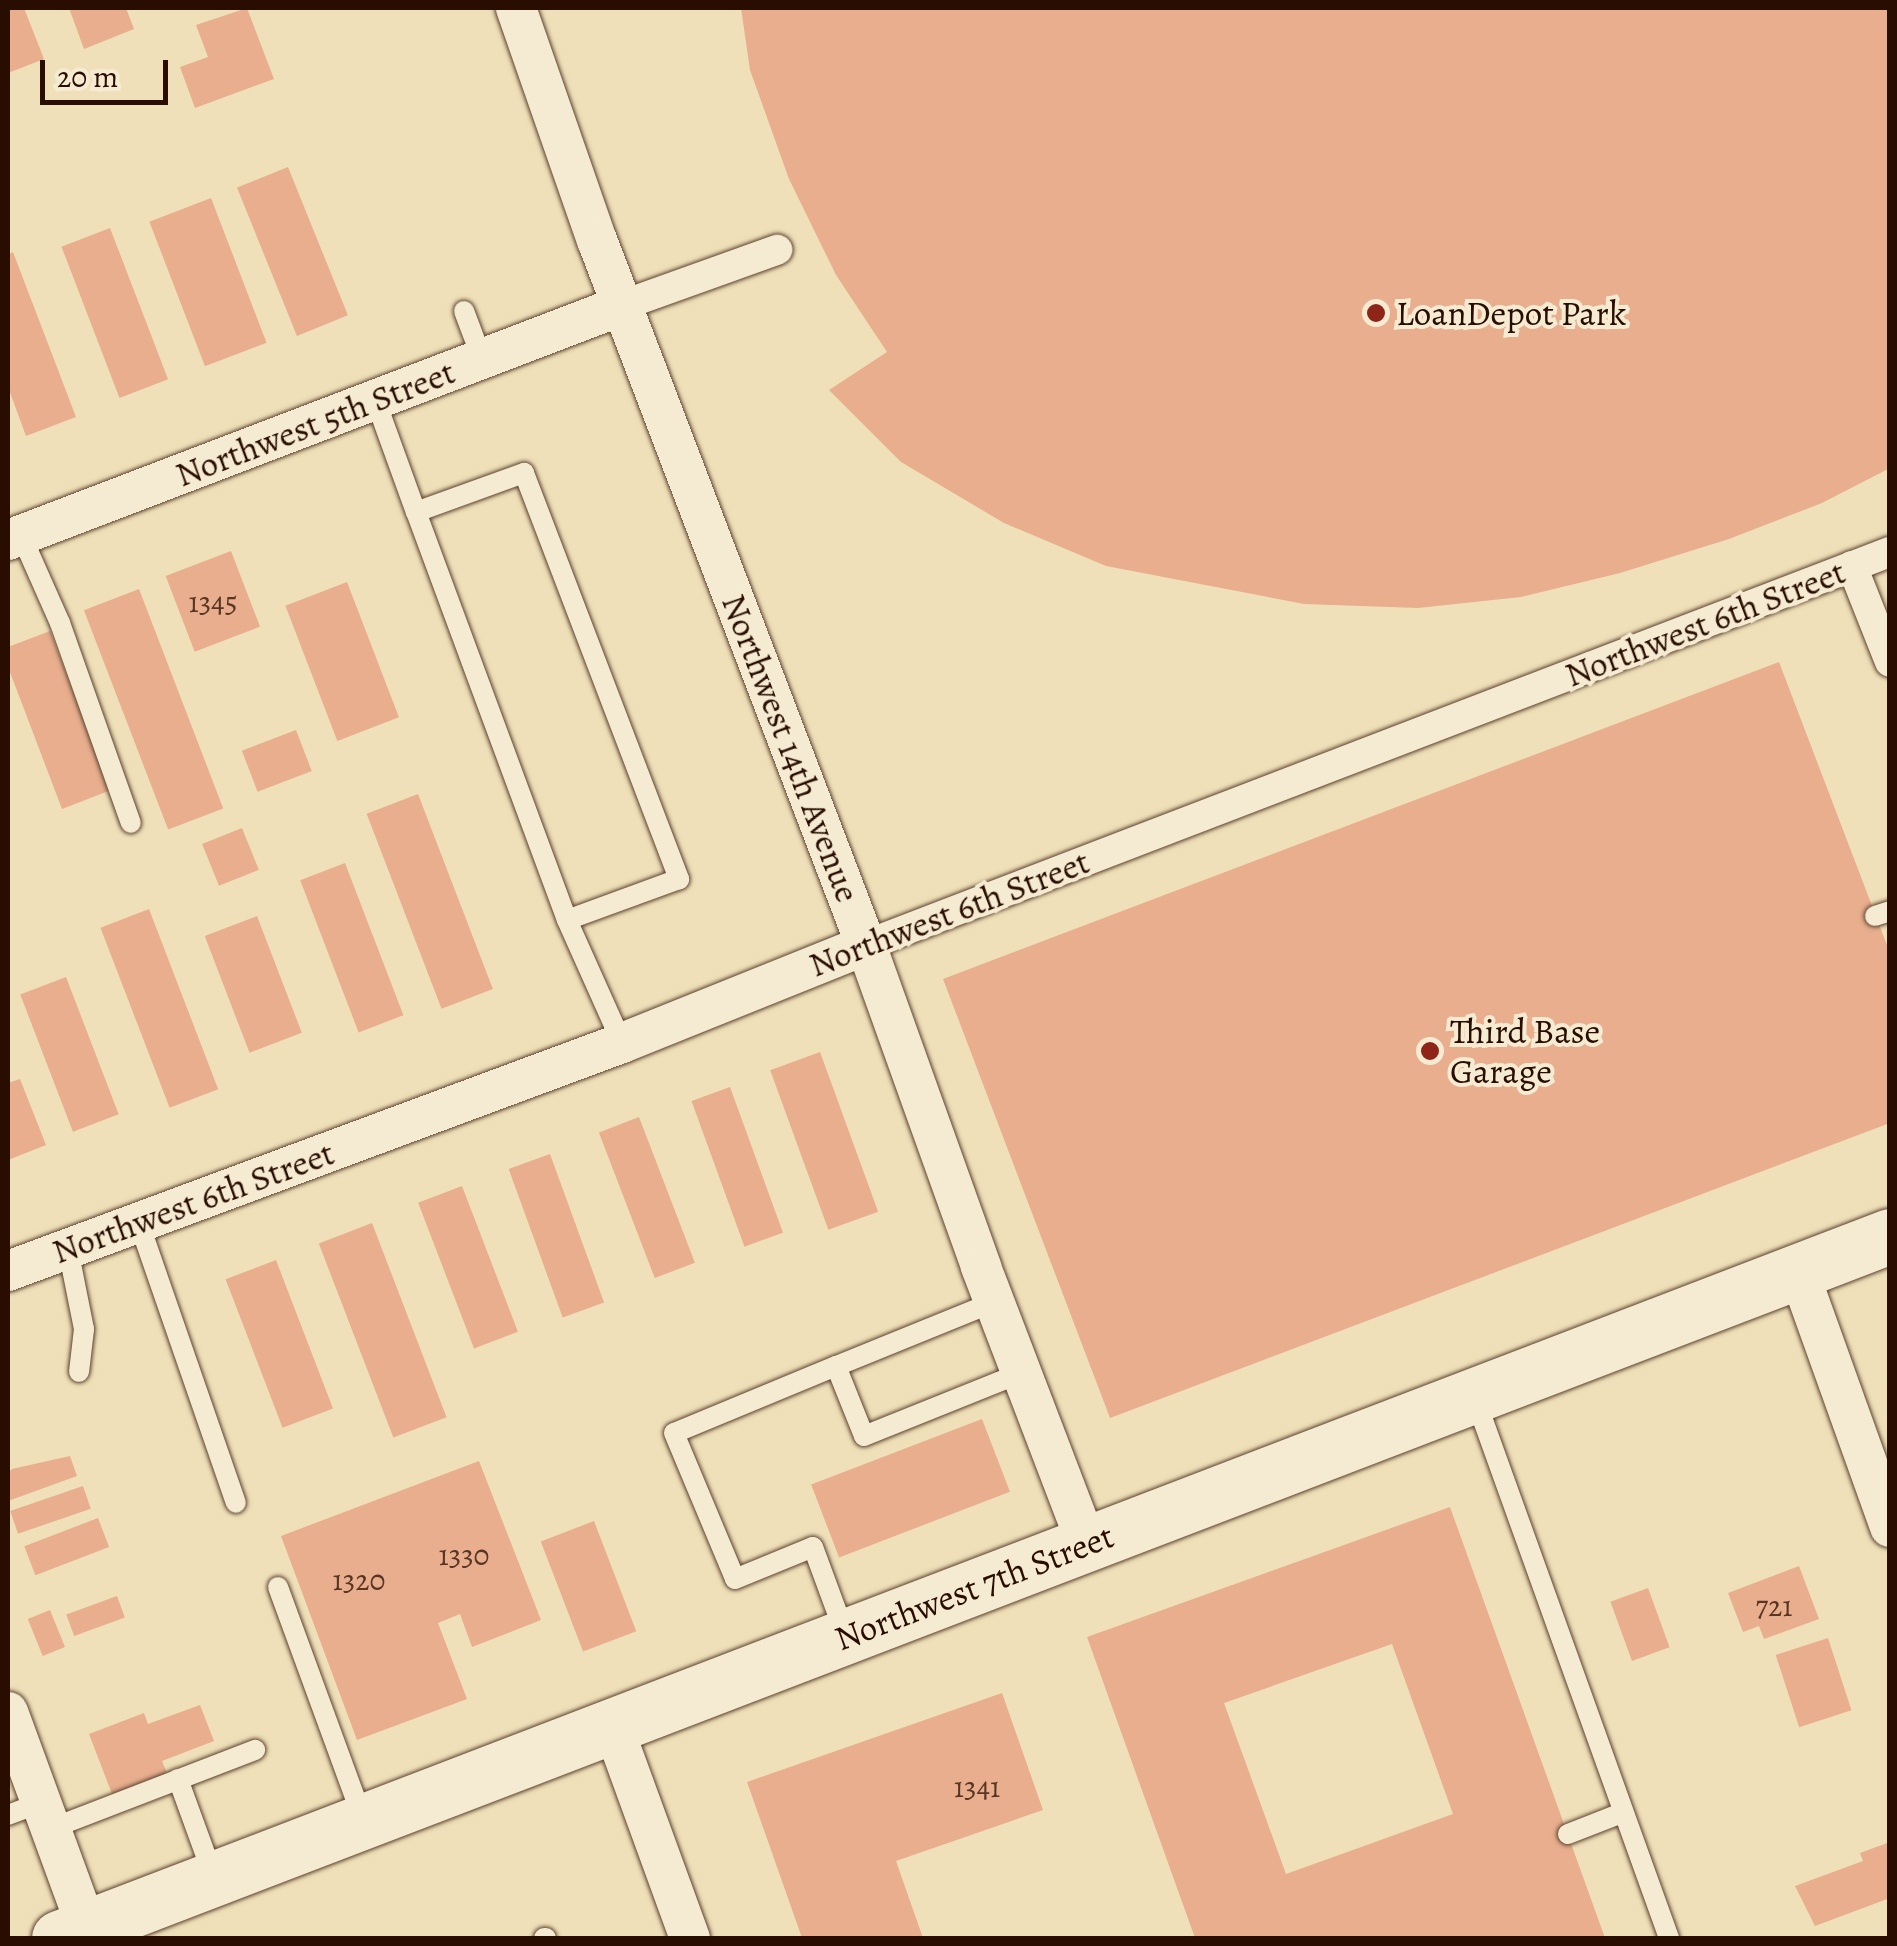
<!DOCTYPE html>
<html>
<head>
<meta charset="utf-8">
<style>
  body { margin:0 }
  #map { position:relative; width:1897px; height:1946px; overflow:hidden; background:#f0e0b9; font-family:Alegreya,serif }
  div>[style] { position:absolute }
  .building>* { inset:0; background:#e8ae8e; transform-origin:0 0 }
  .roads { filter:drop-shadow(0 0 2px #5b422e) drop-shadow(0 0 2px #5b422e) }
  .service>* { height:20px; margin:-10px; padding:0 10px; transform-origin:10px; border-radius:10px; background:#f5ebd2 }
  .pedestrian>* { height:30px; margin:-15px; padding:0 15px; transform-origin:15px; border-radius:15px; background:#f5ebd2 }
  .minor>* { height:40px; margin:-20px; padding:0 20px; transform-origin:20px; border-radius:20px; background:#f5ebd2 }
  .secondary>* { height:55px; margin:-27.5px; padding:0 27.5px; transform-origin:27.5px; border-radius:27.5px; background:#f5ebd2 }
  .dots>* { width:28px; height:28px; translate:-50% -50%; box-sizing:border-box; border:5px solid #f5ebd2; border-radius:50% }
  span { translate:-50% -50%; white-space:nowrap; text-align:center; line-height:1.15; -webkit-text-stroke:8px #f5ebd2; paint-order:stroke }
  .number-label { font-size:30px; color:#593624 }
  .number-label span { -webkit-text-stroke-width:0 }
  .poi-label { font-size:35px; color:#290e00 }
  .left { translate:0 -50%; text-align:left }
  .street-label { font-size:35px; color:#290e00 }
  .frame { position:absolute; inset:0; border:10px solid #290e00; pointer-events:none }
  .scale { position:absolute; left:40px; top:60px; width:128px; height:45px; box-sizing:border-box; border:5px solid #290e00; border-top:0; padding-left:12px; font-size:30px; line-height:35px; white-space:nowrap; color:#290e00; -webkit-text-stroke:8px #f5ebd2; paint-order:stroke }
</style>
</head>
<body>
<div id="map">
  <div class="building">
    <i style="clip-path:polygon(8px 8px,24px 8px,44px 59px,8px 73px)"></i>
    <i style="clip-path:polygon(69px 8px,126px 8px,134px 29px,84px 49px)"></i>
    <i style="clip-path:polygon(247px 8px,274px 79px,195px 108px,180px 67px,208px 57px,196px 25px)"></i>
    <i style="clip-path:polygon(741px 8px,1890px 8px,1890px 468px,1822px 503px,1729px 539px,1620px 573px,1521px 597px,1418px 608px,1304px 604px,1106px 566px,1004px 523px,901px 462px,829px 390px,887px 352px,836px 275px,789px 179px,750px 70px)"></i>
    <i style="left:288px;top:167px;width:160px;height:55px;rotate:68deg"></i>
    <i style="left:211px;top:198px;width:155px;height:66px;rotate:69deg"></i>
    <i style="left:110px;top:228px;width:162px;height:52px;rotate:69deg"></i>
    <i style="clip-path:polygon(13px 252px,76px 417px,26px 436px,8px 387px,8px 255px)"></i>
    <i style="left:231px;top:551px;width:81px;height:70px;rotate:69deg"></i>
    <i style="left:347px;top:582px;width:145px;height:66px;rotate:69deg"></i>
    <i style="left:139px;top:589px;width:235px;height:59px;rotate:69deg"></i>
    <i style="clip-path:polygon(50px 631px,111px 790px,62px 809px,8px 667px,8px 647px)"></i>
    <i style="clip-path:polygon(1779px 662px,1890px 953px,1890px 1123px,1110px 1418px,943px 979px)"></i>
    <i style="left:296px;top:730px;width:44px;height:58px;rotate:69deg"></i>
    <i style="left:418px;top:794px;width:209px;height:55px;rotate:69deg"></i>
    <i style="left:242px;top:828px;width:45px;height:43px;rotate:68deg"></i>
    <i style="left:345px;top:863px;width:163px;height:48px;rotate:69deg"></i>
    <i style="left:149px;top:909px;width:193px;height:52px;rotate:69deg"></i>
    <i style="left:257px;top:916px;width:125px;height:56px;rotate:69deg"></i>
    <i style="left:66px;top:977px;width:147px;height:49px;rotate:69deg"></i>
    <i style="left:820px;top:1052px;width:170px;height:53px;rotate:70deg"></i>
    <i style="clip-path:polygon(20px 1079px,46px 1145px,8px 1160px,8px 1083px)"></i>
    <i style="left:730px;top:1087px;width:155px;height:41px;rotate:70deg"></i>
    <i style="left:639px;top:1117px;width:156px;height:43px;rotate:69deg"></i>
    <i style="left:550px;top:1154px;width:158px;height:44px;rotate:70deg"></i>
    <i style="left:462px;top:1186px;width:156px;height:47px;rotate:69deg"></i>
    <i style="left:372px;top:1223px;width:208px;height:57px;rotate:69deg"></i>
    <i style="left:276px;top:1260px;width:159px;height:54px;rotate:69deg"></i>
    <i style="left:982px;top:1419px;width:78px;height:183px;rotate:69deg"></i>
    <i style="clip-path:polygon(70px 1456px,77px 1476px,8px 1501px,8px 1473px,12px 1469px)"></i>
    <i style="clip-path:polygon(479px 1461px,541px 1620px,472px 1647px,460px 1614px,438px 1623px,467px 1699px,357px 1740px,281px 1536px)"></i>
    <i style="left:83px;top:1486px;width:24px;height:77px;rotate:71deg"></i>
    <i style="clip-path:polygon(evenodd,1450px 1507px,1605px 1938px,1195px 1938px,1087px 1637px,1450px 1507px,1392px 1644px,1453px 1814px,1286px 1874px,1224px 1703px,1392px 1644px)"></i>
    <i style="left:98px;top:1518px;width:31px;height:79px;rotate:69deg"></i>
    <i style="left:594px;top:1521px;width:118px;height:57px;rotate:69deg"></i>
    <i style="clip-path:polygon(1799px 1566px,1819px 1619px,1764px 1639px,1759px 1626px,1743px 1632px,1728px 1593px)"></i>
    <i style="left:1648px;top:1588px;width:63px;height:40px;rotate:70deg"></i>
    <i style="left:117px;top:1596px;width:23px;height:54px;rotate:70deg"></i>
    <i style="left:50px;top:1610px;width:40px;height:24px;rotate:68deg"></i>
    <i style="left:1828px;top:1638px;width:76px;height:55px;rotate:72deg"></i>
    <i style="clip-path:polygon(1002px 1693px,1043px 1810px,896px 1861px,923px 1938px,802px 1938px,747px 1782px)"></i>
    <i style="clip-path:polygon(200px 1705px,214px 1741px,162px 1761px,167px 1773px,112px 1794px,89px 1734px,144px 1713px,148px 1724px)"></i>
    <i style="clip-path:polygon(1890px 1842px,1890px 1898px,1815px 1926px,1795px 1886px,1863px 1861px,1860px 1853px)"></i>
  </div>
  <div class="roads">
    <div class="service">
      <i style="left:464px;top:311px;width:51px;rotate:69.4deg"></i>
      <i style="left:375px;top:399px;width:120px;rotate:70.1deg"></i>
      <i style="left:524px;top:473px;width:435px;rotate:69.1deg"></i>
      <i style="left:679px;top:879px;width:119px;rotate:159.9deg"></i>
      <i style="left:567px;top:920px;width:435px;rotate:-110.3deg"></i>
      <i style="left:416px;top:512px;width:115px;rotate:-19.9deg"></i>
      <i style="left:21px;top:535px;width:96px;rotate:66.1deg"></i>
      <i style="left:60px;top:623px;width:212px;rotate:70.5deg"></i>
      <i style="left:1875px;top:916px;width:16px;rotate:-18deg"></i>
      <i style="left:567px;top:920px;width:135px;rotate:65.9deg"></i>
      <i style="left:139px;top:1223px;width:296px;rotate:70.9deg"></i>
      <i style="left:68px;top:1249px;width:82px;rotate:78.7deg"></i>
      <i style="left:84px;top:1329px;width:43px;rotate:96.6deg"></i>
      <i style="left:994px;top:1302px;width:170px;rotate:157.9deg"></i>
      <i style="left:836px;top:1366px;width:75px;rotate:68.2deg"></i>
      <i style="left:864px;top:1436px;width:169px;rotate:-21.9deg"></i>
      <i style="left:836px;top:1366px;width:175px;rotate:157.5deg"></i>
      <i style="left:674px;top:1433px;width:158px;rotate:67.3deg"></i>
      <i style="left:735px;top:1579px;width:84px;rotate:-22.3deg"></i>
      <i style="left:813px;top:1547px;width:93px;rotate:69.8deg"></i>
      <i style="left:1475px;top:1398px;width:574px;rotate:70.24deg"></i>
      <i style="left:278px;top:1587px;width:247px;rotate:69.9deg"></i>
      <i style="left:178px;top:1779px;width:102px;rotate:70deg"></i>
      <i style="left:8px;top:1815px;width:34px;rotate:-21deg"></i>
      <i style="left:50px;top:1829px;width:220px;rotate:-21.1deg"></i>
      <i style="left:1568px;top:1834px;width:58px;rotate:-21.3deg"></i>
      <i style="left:544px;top:1938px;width:2px"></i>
    </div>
    <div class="pedestrian">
      <i style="left:623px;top:305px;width:164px;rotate:-19.7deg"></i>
      <i style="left:1852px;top:566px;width:103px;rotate:68.4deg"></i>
      <i style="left:866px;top:945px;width:1097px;rotate:-21deg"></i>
    </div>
    <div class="minor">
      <i style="left:516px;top:8px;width:246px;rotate:70.8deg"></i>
      <i style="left:597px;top:240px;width:755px;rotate:69.12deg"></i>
      <i style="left:866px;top:945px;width:342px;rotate:70.3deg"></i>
      <i style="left:981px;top:1267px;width:297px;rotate:69.1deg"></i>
      <i style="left:8px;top:540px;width:658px;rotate:-20.91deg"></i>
      <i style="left:1798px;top:1270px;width:273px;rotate:70.3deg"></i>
      <i style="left:8px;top:1271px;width:655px;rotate:-20.37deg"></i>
      <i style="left:622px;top:1043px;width:263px;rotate:-21.9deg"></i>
      <i style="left:8px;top:1712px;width:230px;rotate:69.9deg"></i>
      <i style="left:612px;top:1724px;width:228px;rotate:70deg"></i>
    </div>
    <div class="secondary">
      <i style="left:59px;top:1938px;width:1961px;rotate:-20.98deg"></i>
    </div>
  </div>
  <div class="dots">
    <i style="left:1376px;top:313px;background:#8f2418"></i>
    <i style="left:1430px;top:1051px;background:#8f2418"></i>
  </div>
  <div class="number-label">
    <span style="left:213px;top:602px">1345</span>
    <span style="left:464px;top:1555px">1330</span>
    <span style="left:359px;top:1580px">1320</span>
    <span style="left:1774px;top:1606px">721</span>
    <span style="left:977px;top:1787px">1341</span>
  </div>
  <div class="poi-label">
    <span class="left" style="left:1396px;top:313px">LoanDepot Park</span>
    <span class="left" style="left:1450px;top:1051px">Third Base<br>Garage</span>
  </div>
  <div class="street-label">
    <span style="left:315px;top:423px;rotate:-21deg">Northwest 5th Street</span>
    <span style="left:1705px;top:623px;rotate:-21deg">Northwest 6th Street</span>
    <span style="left:791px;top:748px;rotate:69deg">Northwest 14th Avenue</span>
    <span style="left:949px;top:913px;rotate:-21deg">Northwest 6th Street</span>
    <span style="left:193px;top:1202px;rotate:-20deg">Northwest 6th Street</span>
    <span style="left:974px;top:1587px;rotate:-21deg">Northwest 7th Street</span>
  </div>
  <div class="frame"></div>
  <div class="scale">20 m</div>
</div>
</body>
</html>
